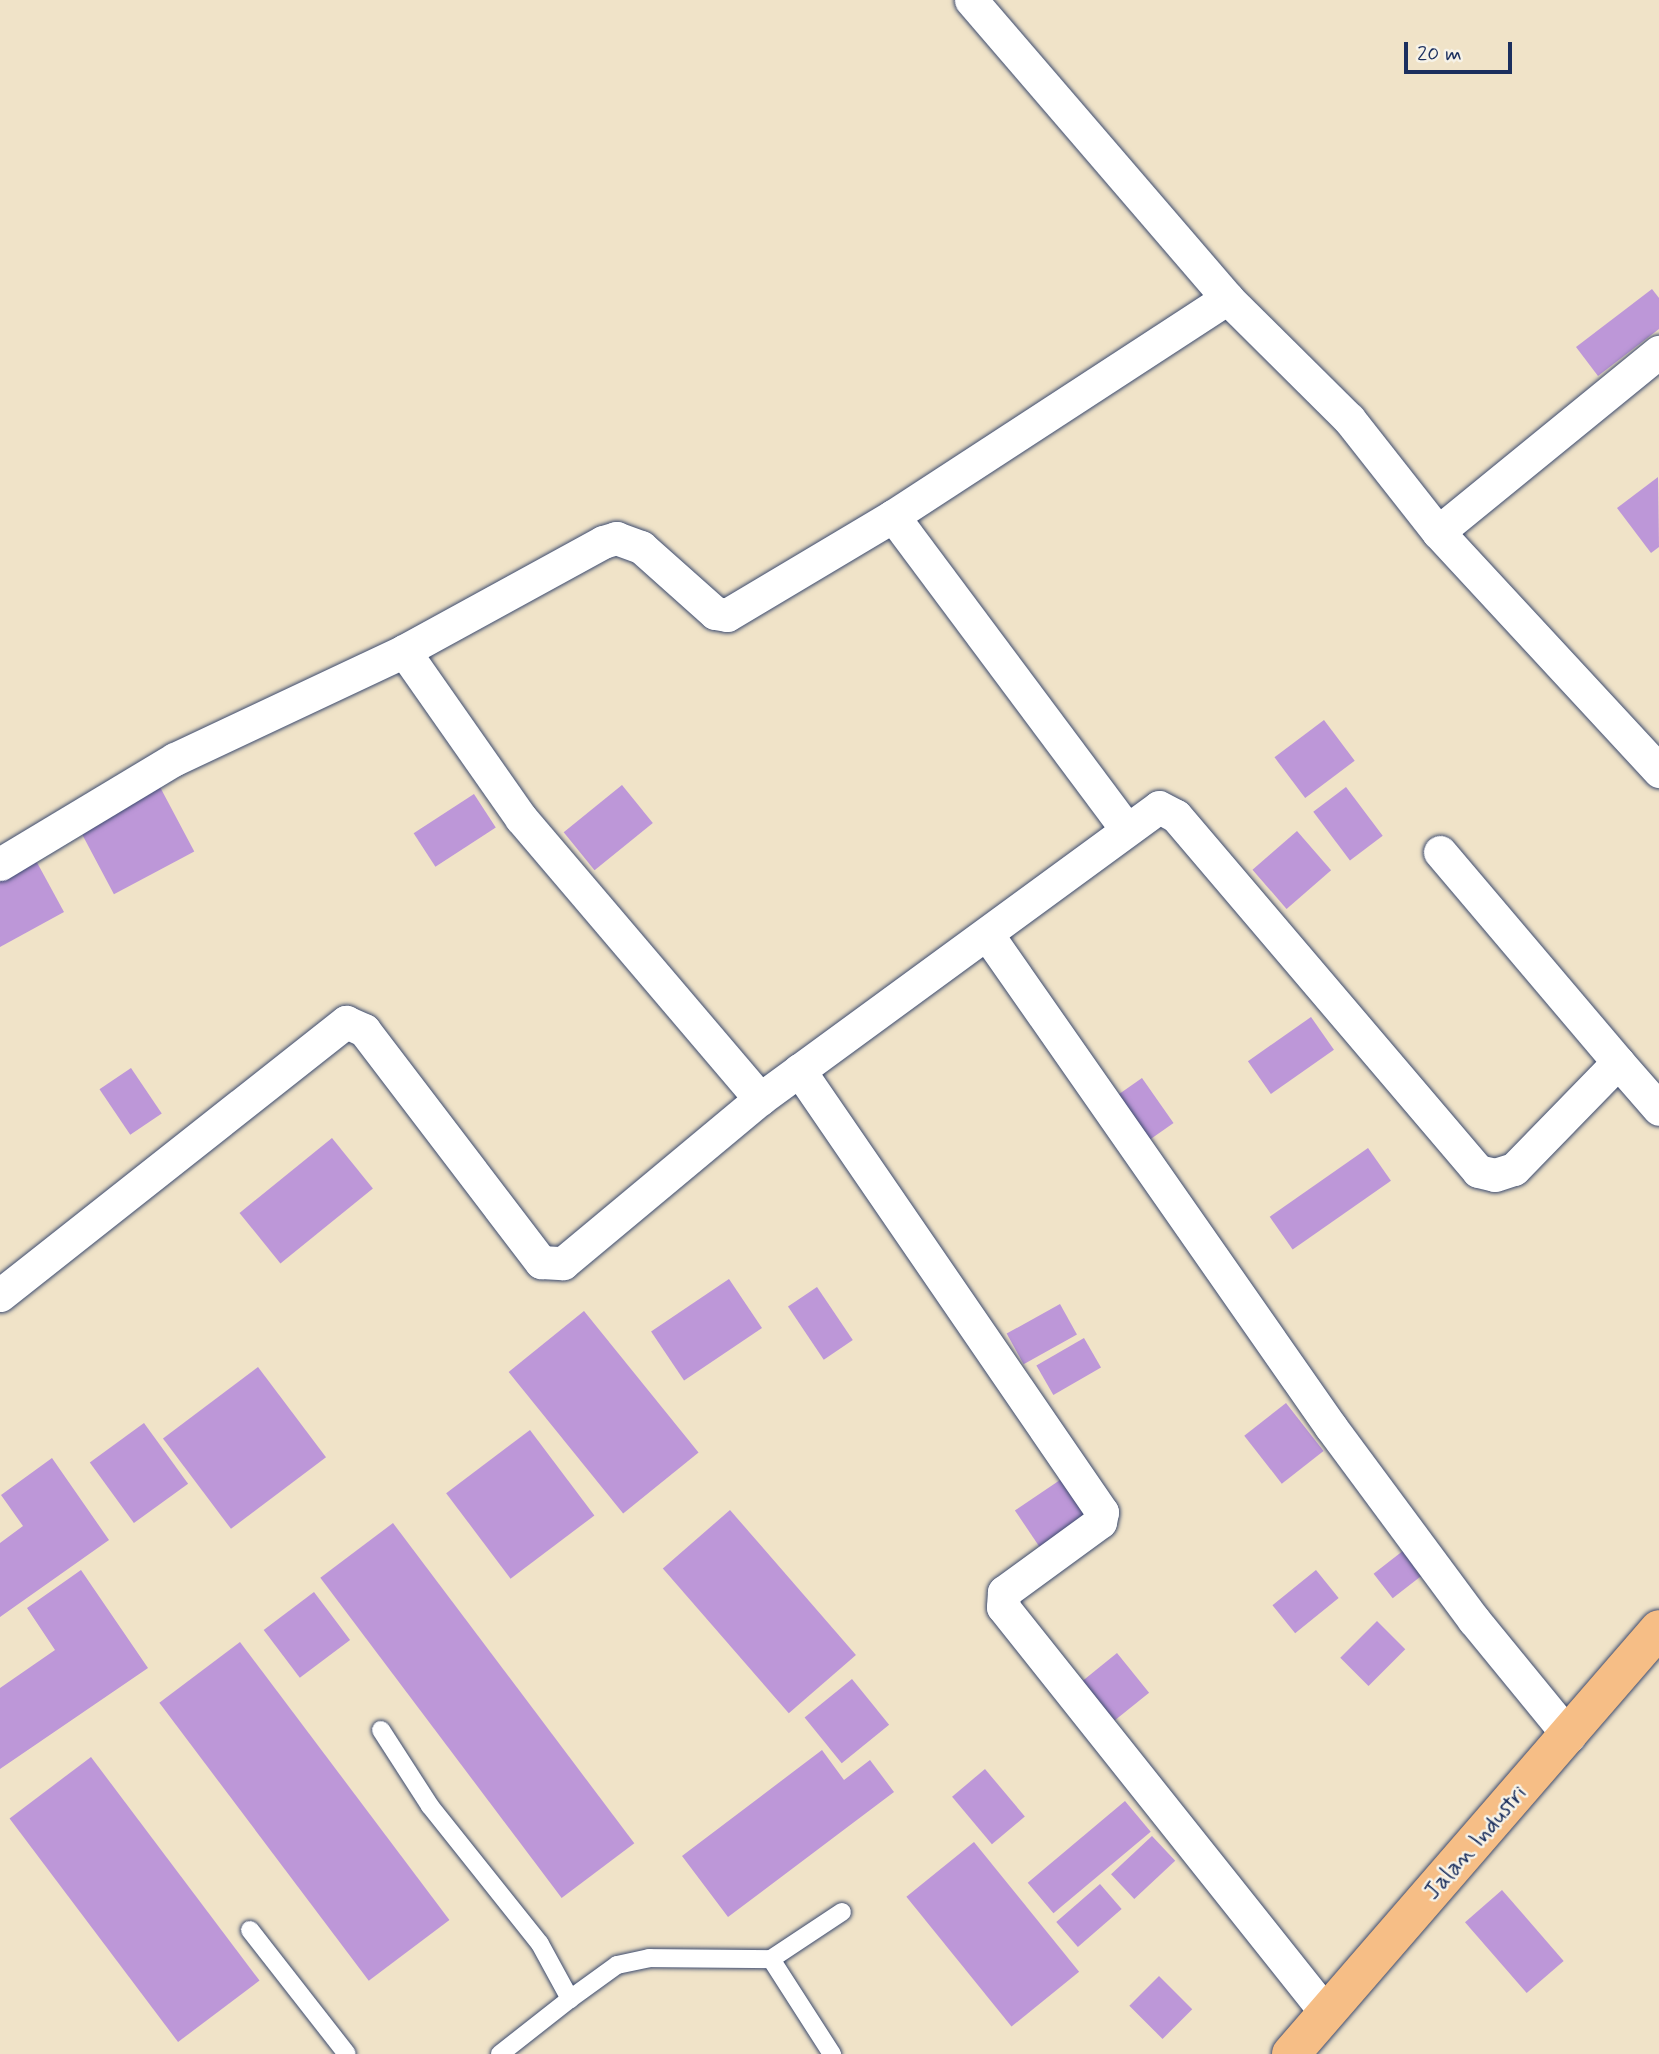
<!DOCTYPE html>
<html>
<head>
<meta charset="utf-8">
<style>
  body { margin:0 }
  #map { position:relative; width:1659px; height:2054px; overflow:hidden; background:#f0e3c8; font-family:Mynerve,sans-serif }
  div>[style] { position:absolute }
  .building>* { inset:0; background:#bd97d8; transform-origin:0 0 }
  .roads { filter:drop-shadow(0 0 2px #3b4a6e) drop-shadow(0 0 2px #3b4a6e) }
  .service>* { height:18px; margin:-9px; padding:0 9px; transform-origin:9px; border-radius:9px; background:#fff }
  .minor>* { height:33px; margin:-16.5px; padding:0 16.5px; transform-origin:16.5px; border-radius:16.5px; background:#fff }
  .primary>* { height:38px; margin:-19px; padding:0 19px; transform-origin:19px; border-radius:19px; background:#f6be86 }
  span { translate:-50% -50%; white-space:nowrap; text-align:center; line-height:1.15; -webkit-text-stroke:5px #f7f3e8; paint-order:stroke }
  .street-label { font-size:24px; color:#1b2f5e }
  .scale { position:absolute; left:1404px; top:42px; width:108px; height:32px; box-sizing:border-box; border:4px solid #1b2f5e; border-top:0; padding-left:9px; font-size:21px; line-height:24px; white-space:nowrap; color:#1b2f5e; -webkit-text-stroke:5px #f7f3e8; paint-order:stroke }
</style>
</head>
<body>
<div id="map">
  <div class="building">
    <i style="clip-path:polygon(1652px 289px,1659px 298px,1659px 329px,1598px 376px,1576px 347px)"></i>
    <i style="clip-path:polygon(1658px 477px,1659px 547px,1651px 553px,1617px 508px)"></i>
    <i style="left:1324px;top:720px;width:51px;height:62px;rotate:53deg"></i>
    <i style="left:622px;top:785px;width:49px;height:75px;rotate:51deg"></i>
    <i style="left:160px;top:787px;width:73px;height:91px;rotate:62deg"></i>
    <i style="left:1346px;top:787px;width:61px;height:41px;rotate:53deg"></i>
    <i style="left:474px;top:794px;width:40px;height:72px;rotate:57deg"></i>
    <i style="left:1297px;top:831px;width:52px;height:59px;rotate:49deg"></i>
    <i style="clip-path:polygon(34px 857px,64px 912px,0 947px,0 876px)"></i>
    <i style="left:1311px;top:1017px;width:40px;height:77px;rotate:55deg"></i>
    <i style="left:131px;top:1068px;width:55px;height:38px;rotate:56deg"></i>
    <i style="left:1142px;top:1078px;width:55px;height:34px;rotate:55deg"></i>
    <i style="left:332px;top:1138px;width:65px;height:119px;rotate:51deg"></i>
    <i style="left:1368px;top:1148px;width:40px;height:120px;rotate:55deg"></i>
    <i style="left:729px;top:1279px;width:59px;height:94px;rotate:56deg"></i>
    <i style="left:817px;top:1287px;width:64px;height:35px;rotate:56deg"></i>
    <i style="left:1060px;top:1304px;width:35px;height:61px;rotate:61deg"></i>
    <i style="left:584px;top:1311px;width:182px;height:97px;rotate:51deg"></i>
    <i style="left:1084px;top:1338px;width:34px;height:55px;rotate:60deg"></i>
    <i style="left:258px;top:1367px;width:113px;height:119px;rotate:53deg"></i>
    <i style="left:1286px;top:1403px;width:61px;height:53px;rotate:52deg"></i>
    <i style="left:144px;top:1423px;width:75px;height:67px;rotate:54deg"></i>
    <i style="left:530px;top:1430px;width:107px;height:105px;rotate:53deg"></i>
    <i style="clip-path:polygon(52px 1458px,109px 1540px,0 1617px,0 1543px,23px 1526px,1px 1495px)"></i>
    <i style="left:1063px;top:1478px;width:48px;height:58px;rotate:56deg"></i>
    <i style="left:730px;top:1510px;width:192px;height:89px;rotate:49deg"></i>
    <i style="left:393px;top:1523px;width:401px;height:91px;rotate:53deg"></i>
    <i style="left:1413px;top:1543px;width:31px;height:50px;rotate:52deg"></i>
    <i style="clip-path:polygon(81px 1570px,148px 1668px,0 1769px,0 1688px,55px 1650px,27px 1608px)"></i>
    <i style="left:1316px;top:1570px;width:36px;height:56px;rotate:51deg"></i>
    <i style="left:314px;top:1592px;width:60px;height:63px;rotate:53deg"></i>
    <i style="left:1377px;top:1621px;width:40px;height:52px;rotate:45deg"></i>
    <i style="left:240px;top:1642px;width:348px;height:101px;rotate:53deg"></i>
    <i style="left:1117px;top:1653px;width:51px;height:50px;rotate:51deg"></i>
    <i style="left:852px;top:1679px;width:59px;height:61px;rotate:51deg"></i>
    <i style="clip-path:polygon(822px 1750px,844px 1780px,870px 1760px,894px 1792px,728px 1917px,682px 1856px)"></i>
    <i style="left:91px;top:1757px;width:280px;height:102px;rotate:53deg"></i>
    <i style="left:985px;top:1769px;width:62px;height:43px;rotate:50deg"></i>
    <i style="left:1125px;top:1801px;width:40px;height:127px;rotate:50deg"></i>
    <i style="left:1152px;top:1836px;width:34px;height:56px;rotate:47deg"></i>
    <i style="left:974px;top:1842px;width:167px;height:87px;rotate:51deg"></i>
    <i style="left:1100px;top:1884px;width:33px;height:58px;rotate:49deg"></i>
    <i style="left:1502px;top:1890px;width:94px;height:49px;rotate:49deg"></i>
    <i style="left:1159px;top:1976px;width:47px;height:42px;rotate:45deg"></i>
  </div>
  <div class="roads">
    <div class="service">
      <i style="left:381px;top:1730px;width:90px;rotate:57.2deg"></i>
      <i style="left:430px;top:1806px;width:176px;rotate:51.4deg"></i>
      <i style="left:540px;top:1944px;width:63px;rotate:61.4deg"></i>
      <i style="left:570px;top:1999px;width:58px;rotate:-35.9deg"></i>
      <i style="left:617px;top:1965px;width:33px;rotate:-12deg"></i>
      <i style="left:649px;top:1958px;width:122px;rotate:0.5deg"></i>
      <i style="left:771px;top:1959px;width:113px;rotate:57.3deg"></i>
      <i style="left:250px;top:1930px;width:157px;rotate:52deg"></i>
      <i style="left:771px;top:1959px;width:85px;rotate:-33.5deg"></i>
      <i style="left:500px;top:2054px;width:89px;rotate:-38.2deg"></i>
    </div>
    <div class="minor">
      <i style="left:971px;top:0;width:393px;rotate:49.3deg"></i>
      <i style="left:1227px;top:298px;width:172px;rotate:44.8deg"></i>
      <i style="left:1349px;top:419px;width:144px;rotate:51.8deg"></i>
      <i style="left:1438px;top:532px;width:326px;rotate:47.2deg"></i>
      <i style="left:893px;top:516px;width:390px;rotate:53.3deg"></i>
      <i style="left:1438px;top:532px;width:285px;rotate:-39.2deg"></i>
      <i style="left:404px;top:651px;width:204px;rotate:55deg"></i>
      <i style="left:521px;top:818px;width:369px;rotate:49.6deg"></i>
      <i style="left:1440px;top:852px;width:275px;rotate:49.7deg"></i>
      <i style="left:0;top:864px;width:204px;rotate:-31deg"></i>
      <i style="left:175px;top:759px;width:253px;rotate:-25.2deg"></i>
      <i style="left:404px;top:651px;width:227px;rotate:-28.7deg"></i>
      <i style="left:603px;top:542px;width:14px;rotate:-17deg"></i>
      <i style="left:616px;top:538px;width:27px;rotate:20deg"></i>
      <i style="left:641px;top:547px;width:99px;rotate:41.7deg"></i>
      <i style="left:715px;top:613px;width:12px;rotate:9deg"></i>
      <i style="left:727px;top:615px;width:193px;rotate:-30.8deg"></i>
      <i style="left:893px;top:516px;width:399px;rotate:-33.1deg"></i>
      <i style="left:989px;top:937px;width:598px;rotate:55.09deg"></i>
      <i style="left:1331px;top:1427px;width:240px;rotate:53.5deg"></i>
      <i style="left:1474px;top:1620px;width:150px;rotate:50.7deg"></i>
      <i style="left:799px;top:1070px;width:536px;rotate:55.57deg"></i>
      <i style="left:1102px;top:1512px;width:10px;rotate:101deg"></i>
      <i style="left:1100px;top:1522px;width:119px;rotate:143.9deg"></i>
      <i style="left:1004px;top:1592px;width:15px;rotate:94deg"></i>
      <i style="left:1003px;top:1607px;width:520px;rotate:51.48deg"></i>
      <i style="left:0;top:1295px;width:441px;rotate:-38.3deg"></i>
      <i style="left:346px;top:1022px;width:20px;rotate:24deg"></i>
      <i style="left:364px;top:1030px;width:292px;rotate:52.7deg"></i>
      <i style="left:541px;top:1262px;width:22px;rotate:3deg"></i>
      <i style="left:563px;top:1263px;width:256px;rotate:-39.8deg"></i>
      <i style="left:760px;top:1099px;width:494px;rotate:-36.2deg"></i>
      <i style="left:1159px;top:807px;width:19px;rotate:28deg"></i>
      <i style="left:1176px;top:816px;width:466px;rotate:49.6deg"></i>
      <i style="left:1478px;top:1171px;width:17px;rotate:13deg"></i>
      <i style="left:1495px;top:1175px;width:20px;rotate:-18deg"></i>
      <i style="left:1514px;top:1169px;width:149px;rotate:-45.8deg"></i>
      <i style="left:1618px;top:1062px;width:62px;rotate:48.9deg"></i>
    </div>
    <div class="primary">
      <i style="left:1291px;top:2054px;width:562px;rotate:-49.11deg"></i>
    </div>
  </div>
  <div class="street-label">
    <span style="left:1476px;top:1843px;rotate:-49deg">Jalan Industri</span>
  </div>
  <div class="scale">20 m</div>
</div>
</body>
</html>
